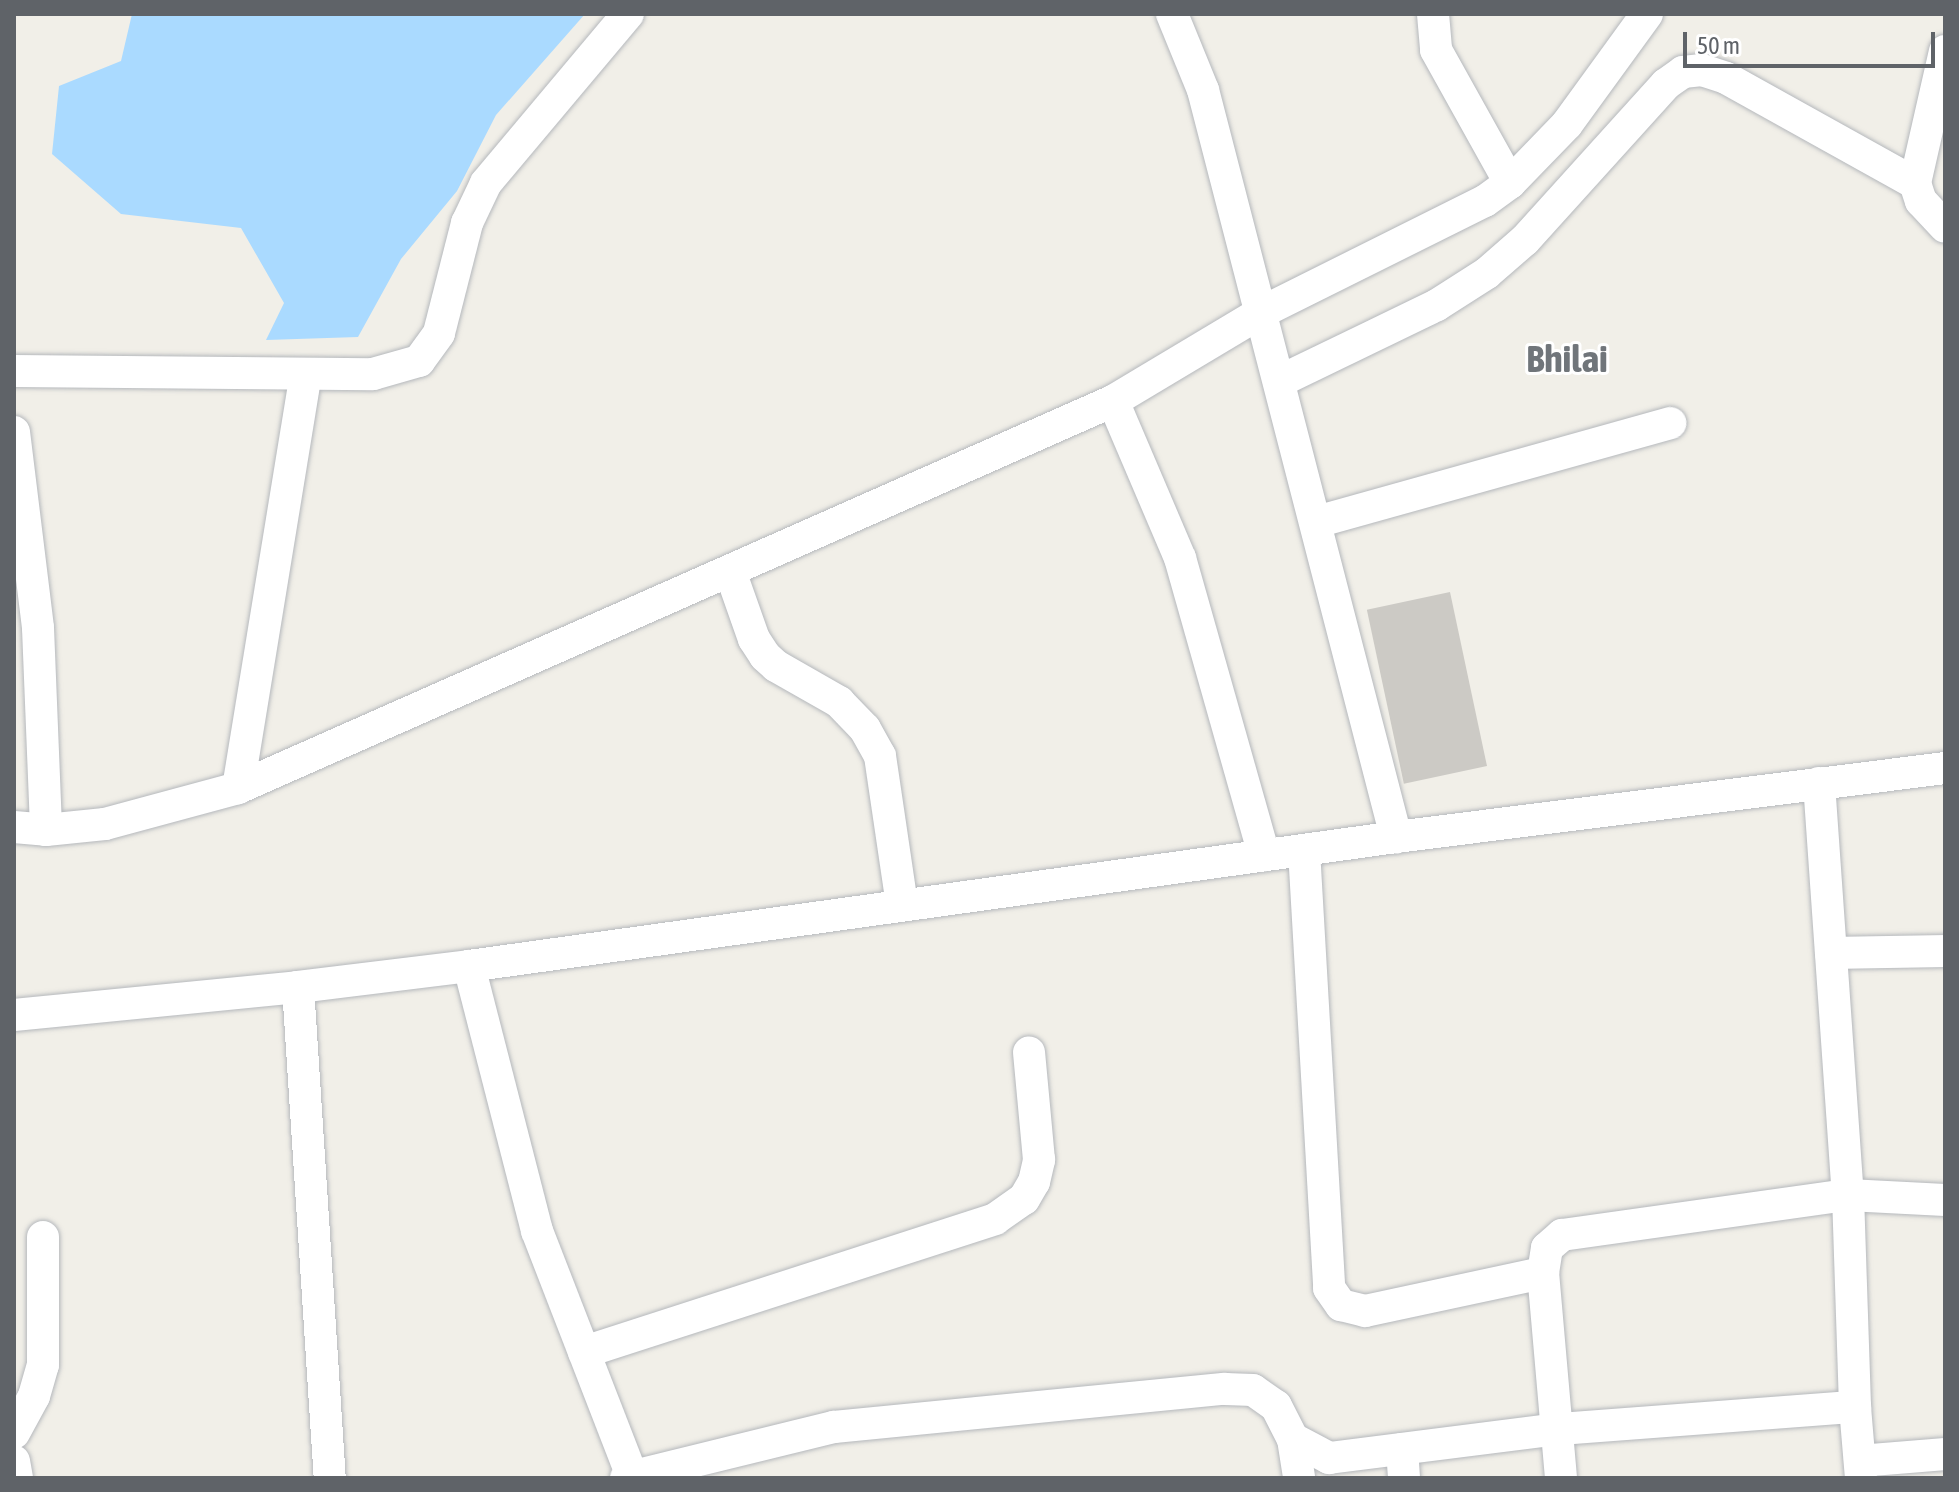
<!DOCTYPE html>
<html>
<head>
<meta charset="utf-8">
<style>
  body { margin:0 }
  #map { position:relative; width:1959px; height:1492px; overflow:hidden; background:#f1efe8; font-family:"Asap Condensed",sans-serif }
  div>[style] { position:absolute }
  .water>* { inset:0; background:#aadaff }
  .building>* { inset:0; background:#cccac5; transform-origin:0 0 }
  .roads { filter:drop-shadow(0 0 2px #b5b8bc) drop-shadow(0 0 2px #b5b8bc) }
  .street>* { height:32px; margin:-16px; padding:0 16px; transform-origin:16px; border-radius:16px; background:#fff }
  span { translate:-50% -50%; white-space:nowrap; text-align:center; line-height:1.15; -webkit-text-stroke:6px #fff; paint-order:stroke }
  .town-label { font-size:38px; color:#70757a; font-weight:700 }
  .frame { position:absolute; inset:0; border:16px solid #5f6368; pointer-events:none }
  .scale { position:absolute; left:1683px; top:32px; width:252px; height:36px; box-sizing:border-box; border:4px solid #5f6368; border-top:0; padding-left:10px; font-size:24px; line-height:28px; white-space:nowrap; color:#5f6368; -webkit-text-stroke:6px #fff; paint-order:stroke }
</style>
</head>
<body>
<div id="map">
  <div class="water">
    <i style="clip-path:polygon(132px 14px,585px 14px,496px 115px,457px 191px,401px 259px,358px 337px,266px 340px,284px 303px,241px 228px,121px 214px,52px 154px,59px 86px,121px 61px)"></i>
  </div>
  <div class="building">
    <i style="left:1450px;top:592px;width:178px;height:85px;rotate:78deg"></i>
  </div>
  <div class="roads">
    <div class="street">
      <i style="left:1172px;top:14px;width:82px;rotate:67.8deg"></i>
      <i style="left:1203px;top:90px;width:772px;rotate:75.51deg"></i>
      <i style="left:1433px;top:14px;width:36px;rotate:85deg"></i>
      <i style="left:1436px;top:50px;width:152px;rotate:60.9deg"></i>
      <i style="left:1945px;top:51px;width:135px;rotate:102.8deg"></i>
      <i style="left:1915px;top:183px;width:19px;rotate:72deg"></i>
      <i style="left:1921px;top:201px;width:35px;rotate:47deg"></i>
      <i style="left:14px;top:371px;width:359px;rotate:0.5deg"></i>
      <i style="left:373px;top:374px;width:48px;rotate:-15.8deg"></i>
      <i style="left:419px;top:361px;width:34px;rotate:-54deg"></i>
      <i style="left:439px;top:333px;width:114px;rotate:-75.7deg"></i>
      <i style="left:467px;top:223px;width:44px;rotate:-64.6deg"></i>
      <i style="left:486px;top:183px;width:221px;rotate:-50deg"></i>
      <i style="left:1280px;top:381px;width:174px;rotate:-25.8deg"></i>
      <i style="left:1437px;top:305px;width:59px;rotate:-32.6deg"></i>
      <i style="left:1487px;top:273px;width:50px;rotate:-41deg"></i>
      <i style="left:1525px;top:240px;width:210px;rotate:-47.9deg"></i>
      <i style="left:1666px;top:84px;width:21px;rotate:-35deg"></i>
      <i style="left:1683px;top:72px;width:19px;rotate:-6deg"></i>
      <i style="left:1702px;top:70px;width:25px;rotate:18deg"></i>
      <i style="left:1726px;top:78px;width:216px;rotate:29.1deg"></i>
      <i style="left:1113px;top:401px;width:171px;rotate:66.9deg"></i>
      <i style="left:1180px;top:558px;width:309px;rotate:74.2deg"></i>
      <i style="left:14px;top:432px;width:197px;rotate:83deg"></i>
      <i style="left:38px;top:628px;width:202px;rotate:87.7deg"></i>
      <i style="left:1316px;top:522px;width:368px;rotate:-15.6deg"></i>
      <i style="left:730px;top:571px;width:72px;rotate:70.6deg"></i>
      <i style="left:754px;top:639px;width:20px;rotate:57deg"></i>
      <i style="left:765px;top:656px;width:15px;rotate:42deg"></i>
      <i style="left:776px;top:666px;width:73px;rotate:29.7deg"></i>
      <i style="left:839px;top:702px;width:37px;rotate:46deg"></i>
      <i style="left:865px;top:729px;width:31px;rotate:61deg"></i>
      <i style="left:880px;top:756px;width:151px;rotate:81.6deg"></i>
      <i style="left:1819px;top:783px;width:413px;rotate:86deg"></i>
      <i style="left:1848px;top:1195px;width:212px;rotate:88.1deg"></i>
      <i style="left:1855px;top:1407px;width:71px;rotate:85.2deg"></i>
      <i style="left:238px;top:788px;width:419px;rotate:-80.7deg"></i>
      <i style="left:14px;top:827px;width:32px;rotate:5deg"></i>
      <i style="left:46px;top:830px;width:59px;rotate:-5.8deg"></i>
      <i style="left:105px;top:824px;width:138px;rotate:-15.1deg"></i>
      <i style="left:238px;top:788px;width:957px;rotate:-23.86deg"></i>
      <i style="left:1113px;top:401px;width:174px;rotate:-30.9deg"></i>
      <i style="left:1262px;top:312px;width:249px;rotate:-26.5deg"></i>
      <i style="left:1485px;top:201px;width:31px;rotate:-36deg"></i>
      <i style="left:1510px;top:183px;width:82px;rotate:-46deg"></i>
      <i style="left:1567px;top:124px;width:136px;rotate:-54deg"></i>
      <i style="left:1304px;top:850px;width:439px;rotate:86.7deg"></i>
      <i style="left:1329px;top:1288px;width:21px;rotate:55deg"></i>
      <i style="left:1341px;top:1305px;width:25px;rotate:14deg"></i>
      <i style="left:1365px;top:1311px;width:182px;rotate:-12.1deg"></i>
      <i style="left:1831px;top:953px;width:114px;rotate:-1deg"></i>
      <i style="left:469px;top:966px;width:274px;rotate:75.6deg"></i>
      <i style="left:537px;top:1231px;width:263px;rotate:68.8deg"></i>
      <i style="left:298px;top:987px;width:492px;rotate:86.3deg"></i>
      <i style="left:14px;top:1015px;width:285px;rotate:-5.6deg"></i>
      <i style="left:298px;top:987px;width:172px;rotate:-7deg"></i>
      <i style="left:469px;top:966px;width:936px;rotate:-7.92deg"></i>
      <i style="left:1396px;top:837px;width:553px;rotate:-7.16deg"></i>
      <i style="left:584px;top:1352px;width:432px;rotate:-17.9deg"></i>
      <i style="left:995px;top:1219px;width:35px;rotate:-35deg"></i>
      <i style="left:1024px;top:1199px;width:20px;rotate:-60deg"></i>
      <i style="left:1034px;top:1182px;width:23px;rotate:-77deg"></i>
      <i style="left:1039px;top:1160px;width:108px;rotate:-95.3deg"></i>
      <i style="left:14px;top:1433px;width:42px;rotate:-61.6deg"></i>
      <i style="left:34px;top:1396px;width:32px;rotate:-74deg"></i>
      <i style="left:43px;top:1365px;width:128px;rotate:-90deg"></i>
      <i style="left:1293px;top:1439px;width:39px;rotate:81deg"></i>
      <i style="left:1402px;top:1449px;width:29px;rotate:86deg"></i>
      <i style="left:14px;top:1461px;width:17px;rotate:80deg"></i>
      <i style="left:1860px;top:1461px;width:85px;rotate:-4.7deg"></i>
      <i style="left:626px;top:1478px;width:214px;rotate:-13.8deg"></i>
      <i style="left:834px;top:1427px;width:393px;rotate:-5.6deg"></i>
      <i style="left:1225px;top:1389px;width:28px;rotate:2deg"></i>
      <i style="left:1253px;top:1390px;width:28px;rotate:35deg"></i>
      <i style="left:1276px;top:1406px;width:37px;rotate:63deg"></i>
      <i style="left:1293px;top:1439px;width:41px;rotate:27.8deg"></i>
      <i style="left:1329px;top:1458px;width:232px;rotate:-7.2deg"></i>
      <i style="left:1559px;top:1429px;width:297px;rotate:-4.3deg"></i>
      <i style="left:1561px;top:1478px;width:206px;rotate:-95deg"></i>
      <i style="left:1543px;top:1273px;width:25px;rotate:-81deg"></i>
      <i style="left:1547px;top:1248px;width:20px;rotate:-41deg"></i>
      <i style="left:1562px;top:1235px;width:289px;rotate:-8deg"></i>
      <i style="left:1848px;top:1195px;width:97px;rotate:3deg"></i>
    </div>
  </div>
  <div class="town-label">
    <span style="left:1567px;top:359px">Bhilai</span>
  </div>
  <div class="frame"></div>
  <div class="scale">50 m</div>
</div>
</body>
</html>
